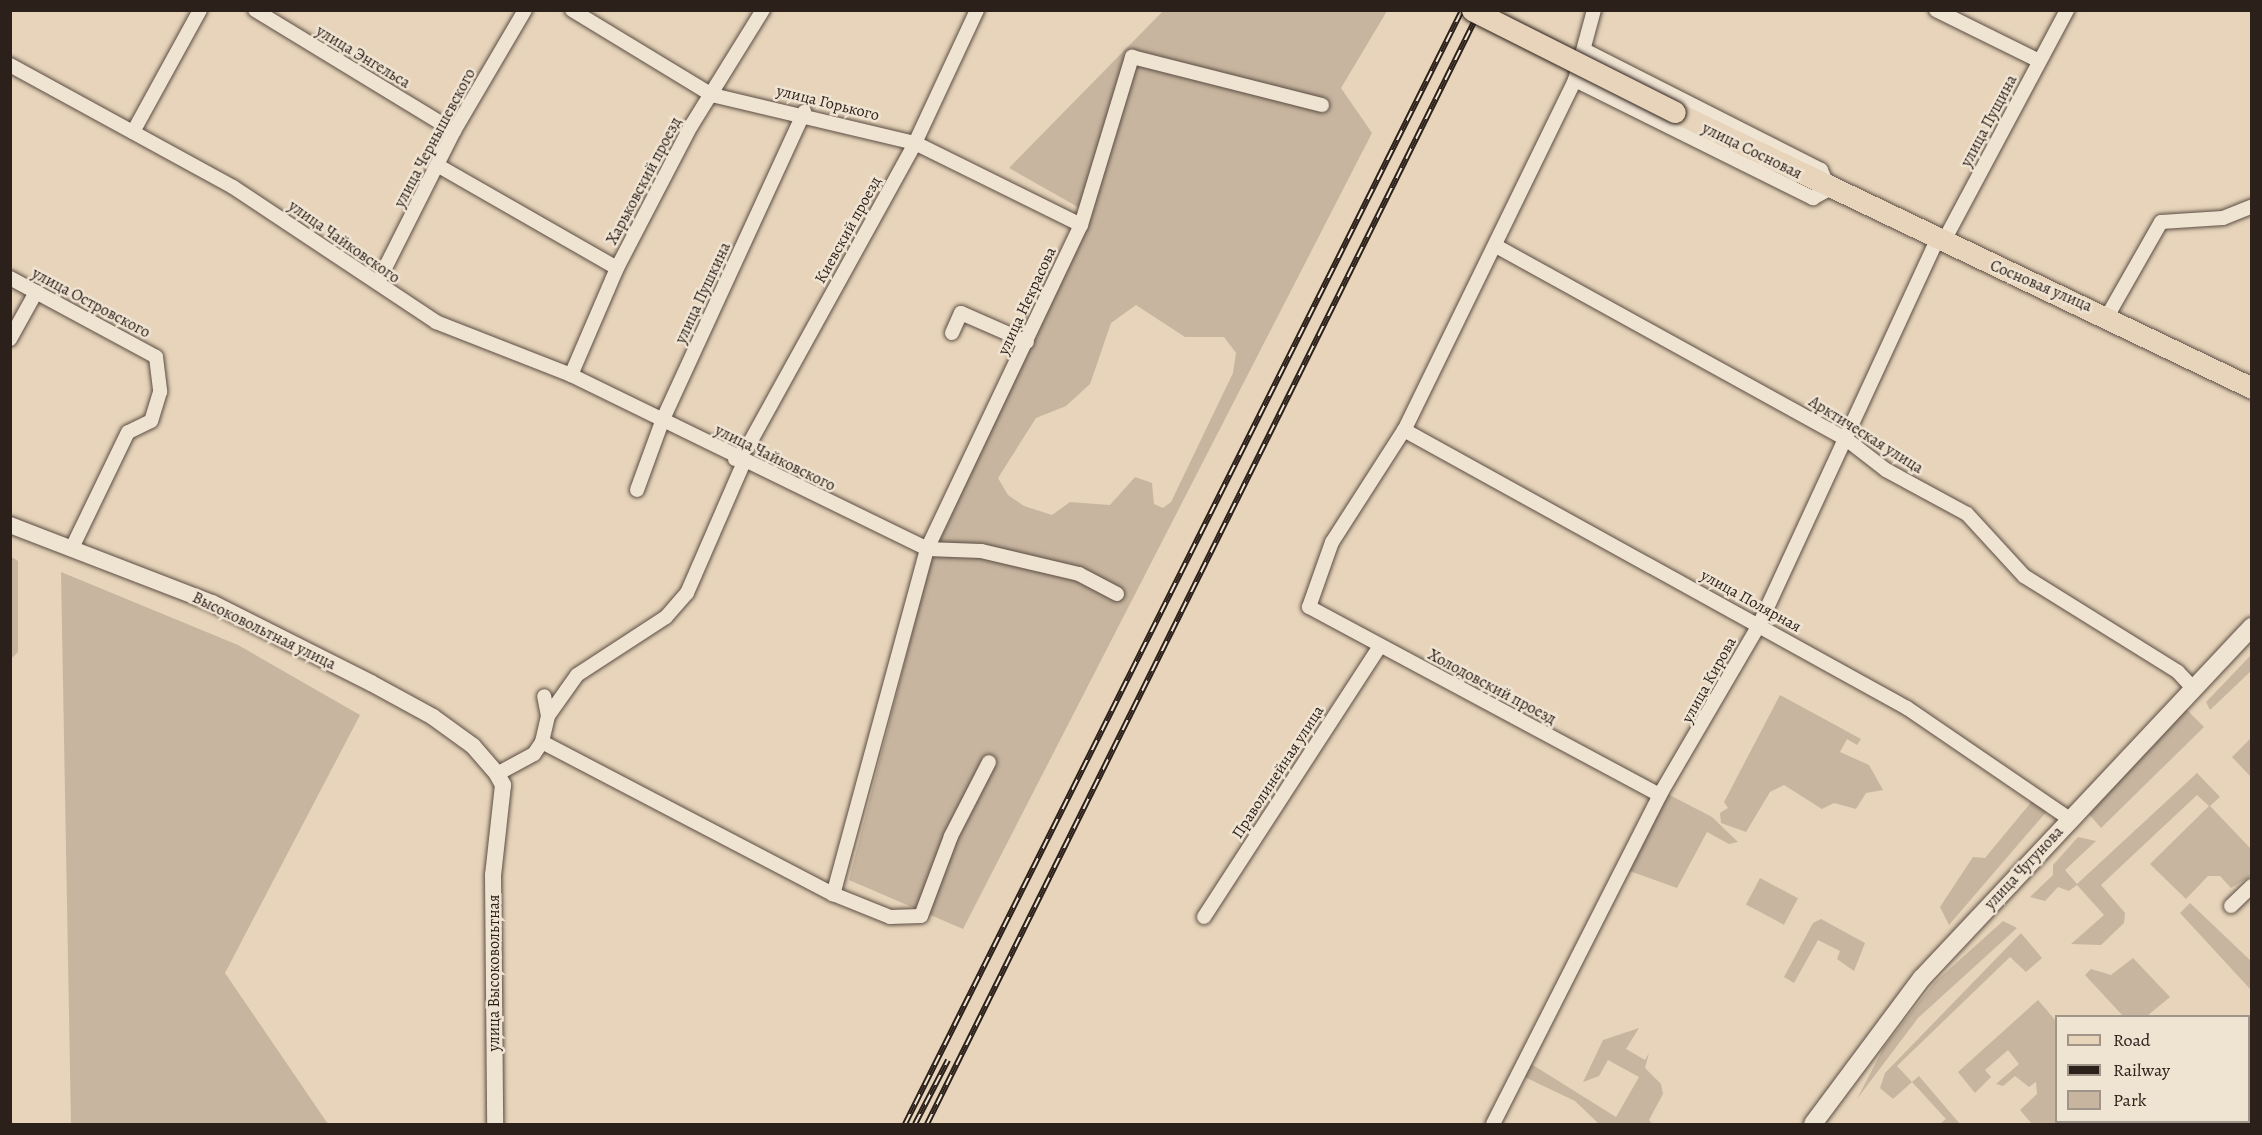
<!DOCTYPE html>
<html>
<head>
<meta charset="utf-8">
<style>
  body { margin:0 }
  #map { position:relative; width:2262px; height:1135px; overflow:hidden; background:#e7d4ba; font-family:Alegreya,serif }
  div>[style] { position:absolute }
  .green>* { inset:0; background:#c7b59f; transform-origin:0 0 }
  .roads { filter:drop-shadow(0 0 2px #5b4d43) drop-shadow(0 0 2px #5b4d43) }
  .minor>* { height:14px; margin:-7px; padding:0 7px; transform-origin:7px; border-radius:7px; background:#efe3d2 }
  .tertiary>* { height:16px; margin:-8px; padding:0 8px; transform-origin:8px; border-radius:8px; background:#efe3d2 }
  .secondary>* { height:18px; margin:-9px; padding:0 9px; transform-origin:9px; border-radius:9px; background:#efe3d2 }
  .primary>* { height:21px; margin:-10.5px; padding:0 10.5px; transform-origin:10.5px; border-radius:10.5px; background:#e7d4ba }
  .rail>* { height:6px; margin-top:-3px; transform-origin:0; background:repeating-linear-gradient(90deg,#efe3d2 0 11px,#2c201b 0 22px); box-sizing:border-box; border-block:2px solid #2c201b }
  .bridges { filter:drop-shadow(0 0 2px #2c201b) drop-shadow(0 0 2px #2c201b) }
  .primary-bridge>* { height:21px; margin:-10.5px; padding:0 10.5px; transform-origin:10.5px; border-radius:10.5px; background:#e7d4ba }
  span { translate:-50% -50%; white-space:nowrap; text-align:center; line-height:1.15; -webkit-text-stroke:5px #efe3d2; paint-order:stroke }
  .street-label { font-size:16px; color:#2c201b }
  .frame { position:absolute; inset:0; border:12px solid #2c201b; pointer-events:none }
  .legend { position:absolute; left:2055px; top:1015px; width:195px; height:108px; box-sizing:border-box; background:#efe3d2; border:2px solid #a19589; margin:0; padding:8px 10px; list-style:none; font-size:18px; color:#2c201b }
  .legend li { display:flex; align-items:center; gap:12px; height:30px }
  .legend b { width:30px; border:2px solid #a19589 }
</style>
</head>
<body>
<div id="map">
  <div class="green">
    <i style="clip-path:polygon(evenodd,1163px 11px,1387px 11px,1341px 88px,1372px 133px,963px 929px,849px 880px,932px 556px,1092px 215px,1009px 168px,1163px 11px,1136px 305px,1185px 337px,1224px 337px,1236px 353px,1233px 373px,1171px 502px,1163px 508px,1154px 504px,1152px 483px,1135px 477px,1110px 505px,1070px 502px,1052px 515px,1024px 506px,1008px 495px,998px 478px,1036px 418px,1066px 406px,1090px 384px,1111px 323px,1136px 305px)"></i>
    <i style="clip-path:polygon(10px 556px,18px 561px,18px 652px,11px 659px)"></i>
    <i style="clip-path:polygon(61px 572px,238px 645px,360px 715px,225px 973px,328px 1124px,71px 1124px)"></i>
    <i style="clip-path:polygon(2251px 655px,2251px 671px,2210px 710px,2206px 702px)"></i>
    <i style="clip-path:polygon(1780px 695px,1861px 739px,1857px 745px,1847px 739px,1840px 752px,1869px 765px,1883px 790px,1866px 793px,1856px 809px,1834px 803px,1822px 809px,1784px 785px,1770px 792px,1746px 832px,1721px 823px,1720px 813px,1728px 808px,1724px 802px)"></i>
    <i style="clip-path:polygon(2184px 707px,2204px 727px,2101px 828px,2088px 813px)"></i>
    <i style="clip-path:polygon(2251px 738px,2251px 777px,2232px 757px)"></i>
    <i style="clip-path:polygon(2197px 773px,2220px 797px,2210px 806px,2251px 849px,2251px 876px,2231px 888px,2220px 876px,2208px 876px,2186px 899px,2150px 864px,2209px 806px,2197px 795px,2101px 885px,2125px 913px,2124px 923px,2101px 945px,2071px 944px,2104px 915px,2077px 885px,2069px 891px,2058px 887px,2045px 901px,2030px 897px,2053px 875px,2053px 865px,2078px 837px,2096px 841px,2065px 870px,2077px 884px)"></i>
    <i style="clip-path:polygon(1662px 791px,1712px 817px,1738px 842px,1729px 844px,1707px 832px,1677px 888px,1624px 869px)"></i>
    <i style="clip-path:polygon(2038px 794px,2053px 804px,1949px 925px,1940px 907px,1961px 875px,1973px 857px,1985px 858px)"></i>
    <i style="left:1760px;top:878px;width:43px;height:30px;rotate:28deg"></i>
    <i style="clip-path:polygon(2190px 903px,2251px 961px,2251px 990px,2180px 913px)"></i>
    <i style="clip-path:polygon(1821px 919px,1865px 943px,1854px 971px,1837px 959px,1840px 951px,1818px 940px,1794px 983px,1784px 977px,1813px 923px)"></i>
    <i style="clip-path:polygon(2003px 921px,2017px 928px,1918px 1018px,1857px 1099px,1884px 1047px,1935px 982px)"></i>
    <i style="clip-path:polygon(2021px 933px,2042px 958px,2026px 972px,2010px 957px,1897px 1066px,1912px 1082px,1919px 1076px,1960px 1124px,1940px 1124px,1946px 1119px,1912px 1082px,1893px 1099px,1880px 1088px,1885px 1073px)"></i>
    <i style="clip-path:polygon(2133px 958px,2170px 997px,2147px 1016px,2123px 1016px,2085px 975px,2091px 969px,2111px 975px)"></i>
    <i style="clip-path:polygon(2038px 1000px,2056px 1021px,2056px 1122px,2089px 1124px,2032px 1124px,2020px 1110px,2037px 1094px,2036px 1082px,2029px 1087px,2015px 1076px,2003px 1086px,1996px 1084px,2019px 1064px,2008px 1050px,1985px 1070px,1991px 1077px,1975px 1093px,1958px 1072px)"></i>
    <i style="clip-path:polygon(1639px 1028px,1626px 1049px,1645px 1060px,1649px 1053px,1645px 1068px,1661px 1084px,1663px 1094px,1649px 1120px,1652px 1124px,1599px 1124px,1575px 1101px,1516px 1073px,1523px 1059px,1616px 1117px,1639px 1077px,1608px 1060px,1599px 1076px,1583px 1082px,1603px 1040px)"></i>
    <i style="clip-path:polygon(2249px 1080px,2251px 1124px,2191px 1123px,2248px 1122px)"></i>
    <i style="left:2121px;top:1122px;width:67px;height:4px"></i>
  </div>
  <div class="roads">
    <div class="minor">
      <i style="left:255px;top:10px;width:233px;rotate:31.3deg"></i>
      <i style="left:572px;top:10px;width:164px;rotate:31.3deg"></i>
      <i style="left:712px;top:95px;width:209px;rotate:13.3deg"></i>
      <i style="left:915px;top:143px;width:185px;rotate:26.3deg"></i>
      <i style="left:1594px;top:10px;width:73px;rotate:105.2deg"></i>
      <i style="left:1575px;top:80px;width:390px;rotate:116deg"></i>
      <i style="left:1404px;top:430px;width:133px;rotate:122.7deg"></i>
      <i style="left:1332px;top:542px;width:69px;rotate:109.5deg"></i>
      <i style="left:1309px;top:607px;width:398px;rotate:28.2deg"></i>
      <i style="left:1936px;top:10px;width:115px;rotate:26.3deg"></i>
      <i style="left:10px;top:65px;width:254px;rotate:28.7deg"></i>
      <i style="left:233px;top:187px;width:244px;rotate:33.6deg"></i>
      <i style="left:436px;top:322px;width:145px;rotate:21.4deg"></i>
      <i style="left:571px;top:375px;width:396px;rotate:26deg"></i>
      <i style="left:927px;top:549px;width:358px;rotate:105.2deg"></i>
      <i style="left:1575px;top:80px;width:266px;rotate:26.4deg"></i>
      <i style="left:1813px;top:198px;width:18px;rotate:-29deg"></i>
      <i style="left:1829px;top:189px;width:21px;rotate:-113deg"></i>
      <i style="left:1821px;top:170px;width:266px;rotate:-153.1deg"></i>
      <i style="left:133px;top:132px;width:139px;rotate:-61.2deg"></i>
      <i style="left:437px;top:165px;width:207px;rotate:29.8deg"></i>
      <i style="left:1496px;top:246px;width:400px;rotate:28.9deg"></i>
      <i style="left:1846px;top:439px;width:51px;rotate:37.8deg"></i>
      <i style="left:1886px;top:470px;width:92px;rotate:28.5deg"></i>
      <i style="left:1967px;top:514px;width:84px;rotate:47.4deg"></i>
      <i style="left:2024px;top:576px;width:181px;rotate:31.9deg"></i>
      <i style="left:2178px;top:672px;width:21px;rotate:47deg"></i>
      <i style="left:10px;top:278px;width:166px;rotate:28.4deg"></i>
      <i style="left:156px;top:357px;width:35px;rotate:83deg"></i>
      <i style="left:160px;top:392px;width:30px;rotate:107deg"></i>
      <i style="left:151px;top:421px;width:25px;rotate:154deg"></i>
      <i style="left:128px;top:432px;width:129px;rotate:115.8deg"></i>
      <i style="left:378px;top:282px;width:169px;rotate:-63.3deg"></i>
      <i style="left:454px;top:131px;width:140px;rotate:-59.6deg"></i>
      <i style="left:2108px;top:315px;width:107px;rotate:-60.3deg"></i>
      <i style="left:2161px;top:222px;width:62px;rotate:-3.7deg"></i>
      <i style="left:2223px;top:218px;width:31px;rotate:-22deg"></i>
      <i style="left:952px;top:333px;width:22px;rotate:-66deg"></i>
      <i style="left:961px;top:313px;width:72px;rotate:23.7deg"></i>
      <i style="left:10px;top:339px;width:54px;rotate:-61deg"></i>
      <i style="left:571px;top:375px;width:116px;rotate:-66.7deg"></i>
      <i style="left:617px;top:268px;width:160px;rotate:-62.5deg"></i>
      <i style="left:691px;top:126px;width:137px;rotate:-58.2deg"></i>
      <i style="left:1404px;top:430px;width:575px;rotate:28.93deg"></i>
      <i style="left:1907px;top:708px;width:197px;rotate:34.3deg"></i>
      <i style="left:735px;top:459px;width:18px;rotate:-45deg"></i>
      <i style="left:748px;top:446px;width:346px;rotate:-61.1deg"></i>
      <i style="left:915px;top:143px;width:147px;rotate:-65deg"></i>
      <i style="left:637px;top:490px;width:76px;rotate:-69.9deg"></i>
      <i style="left:663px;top:419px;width:338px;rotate:-65.3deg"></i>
      <i style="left:1117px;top:594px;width:43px;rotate:-152.2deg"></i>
      <i style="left:1079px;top:574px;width:101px;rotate:-166.8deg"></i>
      <i style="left:981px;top:551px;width:54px;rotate:-177.9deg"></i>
      <i style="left:927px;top:549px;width:359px;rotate:-64.6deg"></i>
      <i style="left:1081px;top:225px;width:176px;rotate:-73.1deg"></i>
      <i style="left:1132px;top:57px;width:196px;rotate:14.2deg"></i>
      <i style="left:548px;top:716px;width:50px;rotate:-54.7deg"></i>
      <i style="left:577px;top:675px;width:106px;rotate:-33.1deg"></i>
      <i style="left:666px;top:617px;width:32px;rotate:-49deg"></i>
      <i style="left:687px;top:593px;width:141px;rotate:-66.5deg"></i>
      <i style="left:542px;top:742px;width:328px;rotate:27.6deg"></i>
      <i style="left:833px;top:894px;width:61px;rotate:22deg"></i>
      <i style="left:890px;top:917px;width:31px;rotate:-2deg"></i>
      <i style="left:921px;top:916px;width:85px;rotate:-69.4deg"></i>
      <i style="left:951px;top:836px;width:83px;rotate:-62.8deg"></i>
      <i style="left:497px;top:774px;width:42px;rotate:-28.4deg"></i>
      <i style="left:534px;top:754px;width:14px;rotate:-56deg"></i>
      <i style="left:542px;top:742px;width:27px;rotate:-77deg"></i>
      <i style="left:548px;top:716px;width:20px;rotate:-101deg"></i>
      <i style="left:2231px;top:906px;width:29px;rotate:-44deg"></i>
      <i style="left:1204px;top:917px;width:323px;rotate:-57deg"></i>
      <i style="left:1493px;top:1124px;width:373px;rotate:-63.1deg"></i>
      <i style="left:1662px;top:791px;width:194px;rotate:-59.7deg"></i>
      <i style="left:1760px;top:623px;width:420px;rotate:-65.2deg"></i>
      <i style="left:1936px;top:242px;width:13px;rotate:-32deg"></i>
      <i style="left:1947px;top:235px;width:255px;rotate:-61.9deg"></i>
    </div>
    <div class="tertiary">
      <i style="left:10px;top:525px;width:217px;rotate:21.1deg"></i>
      <i style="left:212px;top:603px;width:178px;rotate:26.7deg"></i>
      <i style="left:371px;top:683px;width:71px;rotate:28.7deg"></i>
      <i style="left:433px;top:717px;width:49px;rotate:35.9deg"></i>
      <i style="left:473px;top:746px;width:37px;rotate:49deg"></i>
      <i style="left:497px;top:774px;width:13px;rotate:61deg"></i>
      <i style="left:503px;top:785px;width:91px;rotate:96.3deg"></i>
      <i style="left:493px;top:875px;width:249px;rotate:89.5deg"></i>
    </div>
    <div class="secondary">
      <i style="left:1813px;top:1124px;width:182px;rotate:-53.3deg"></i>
      <i style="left:1922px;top:978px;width:482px;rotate:-46.8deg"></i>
    </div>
    <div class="primary">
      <i style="left:1675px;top:112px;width:640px;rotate:25.56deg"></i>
    </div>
  </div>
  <div class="rail">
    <i style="left:905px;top:1124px;width:1245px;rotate:-63.43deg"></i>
    <i style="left:915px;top:1124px;width:72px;rotate:-62.7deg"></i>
    <i style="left:927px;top:1124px;width:1244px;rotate:-63.6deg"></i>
  </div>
  <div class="bridges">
    <div class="primary-bridge">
      <i style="left:1472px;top:10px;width:227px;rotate:26.7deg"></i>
    </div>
  </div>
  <div class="street-label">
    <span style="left:363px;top:57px;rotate:31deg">улица Энгельса</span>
    <span style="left:828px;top:103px;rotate:14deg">улица Горького</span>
    <span style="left:1989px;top:121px;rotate:-62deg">улица Пущина</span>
    <span style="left:435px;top:138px;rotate:-62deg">улица Чернышевского</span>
    <span style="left:1752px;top:151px;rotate:26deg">улица Сосновая</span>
    <span style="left:644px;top:181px;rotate:-62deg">Харьковский проезд</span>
    <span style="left:848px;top:230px;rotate:-61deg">Киевский проезд</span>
    <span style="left:344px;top:242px;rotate:35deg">улица Чайковского</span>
    <span style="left:2041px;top:286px;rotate:23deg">Сосновая улица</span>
    <span style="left:703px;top:293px;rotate:-65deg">улица Пушкина</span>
    <span style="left:1027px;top:301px;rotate:-65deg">улица Некрасова</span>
    <span style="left:91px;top:303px;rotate:28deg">улица Островского</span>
    <span style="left:1866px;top:435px;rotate:32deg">Арктическая улица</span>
    <span style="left:775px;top:458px;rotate:26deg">улица Чайковского</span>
    <span style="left:1751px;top:601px;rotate:29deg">улица Полярная</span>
    <span style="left:264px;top:631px;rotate:26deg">Высоковольтная улица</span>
    <span style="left:1709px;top:680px;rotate:-61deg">улица Кирова</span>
    <span style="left:1492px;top:687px;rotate:28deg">Холодовский проезд</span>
    <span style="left:1278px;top:772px;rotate:-57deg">Праволинейная улица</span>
    <span style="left:2024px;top:868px;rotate:-47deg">улица Чугунова</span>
    <span style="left:494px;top:973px;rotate:-90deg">улица Высоковольтная</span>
  </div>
  <div class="frame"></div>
  <ul class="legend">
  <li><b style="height:8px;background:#e7d4ba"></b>Road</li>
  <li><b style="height:8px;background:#2c201b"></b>Railway</li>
  <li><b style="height:16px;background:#c7b59f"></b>Park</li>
  </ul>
</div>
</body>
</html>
